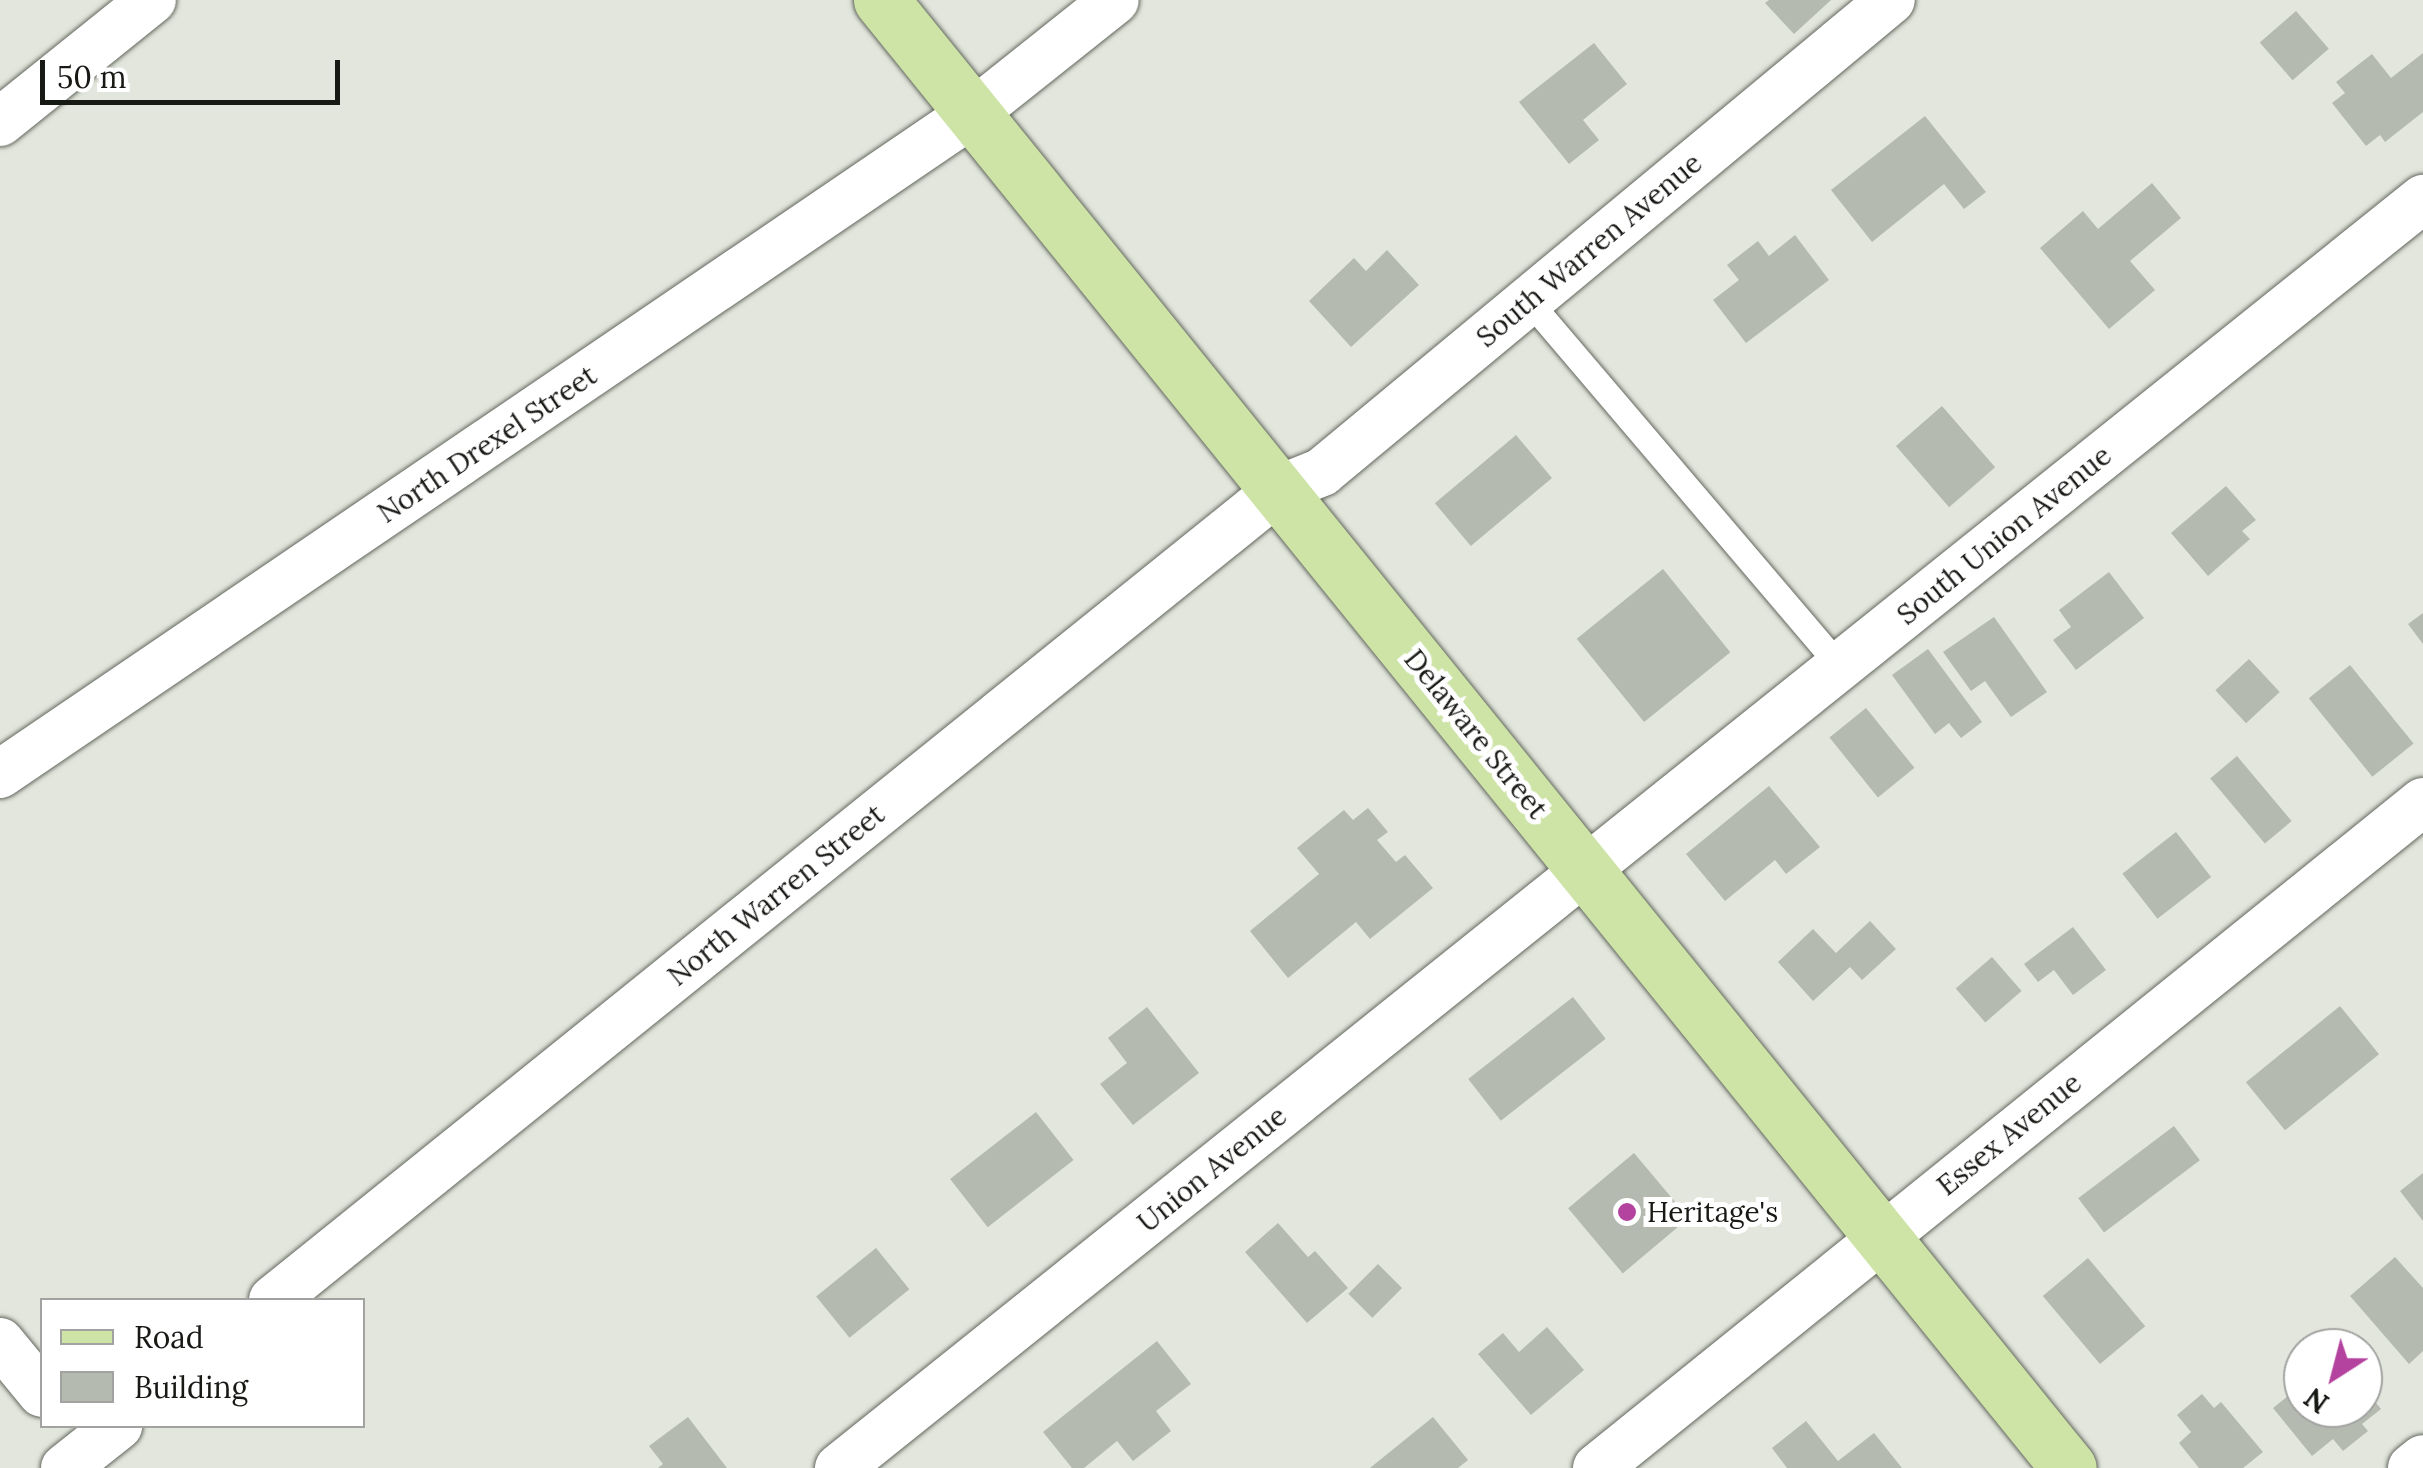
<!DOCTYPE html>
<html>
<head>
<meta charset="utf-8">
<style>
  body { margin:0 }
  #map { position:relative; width:2423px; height:1468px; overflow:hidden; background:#e2e6dc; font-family:Lora,serif }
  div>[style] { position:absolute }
  .building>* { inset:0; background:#b5bab0; transform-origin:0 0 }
  .roads { filter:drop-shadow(0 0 2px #63675e) drop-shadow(0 0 2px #63675e) }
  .lane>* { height:25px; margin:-12.5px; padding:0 12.5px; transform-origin:12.5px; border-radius:12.5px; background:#fff }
  .street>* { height:48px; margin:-24px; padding:0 24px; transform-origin:24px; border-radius:24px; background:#fff }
  .primary>* { height:55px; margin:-27.5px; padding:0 27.5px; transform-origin:27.5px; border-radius:27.5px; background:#cee4a7 }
  .dots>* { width:28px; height:28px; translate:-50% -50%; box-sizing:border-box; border:5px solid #fff; border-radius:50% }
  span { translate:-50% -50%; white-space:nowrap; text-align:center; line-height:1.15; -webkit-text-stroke:10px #fff; paint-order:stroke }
  .street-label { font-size:28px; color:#171915 }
  .poi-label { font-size:28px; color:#171915 }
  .left { translate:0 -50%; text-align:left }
  .legend { position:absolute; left:40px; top:1298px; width:325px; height:130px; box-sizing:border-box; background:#fff; border:2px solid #a2a3a1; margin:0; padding:12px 18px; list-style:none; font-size:30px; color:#171915 }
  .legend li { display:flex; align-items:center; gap:20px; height:50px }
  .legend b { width:50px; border:2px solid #a2a3a1 }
  .north { position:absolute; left:2283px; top:1328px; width:100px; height:100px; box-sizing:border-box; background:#fff; border:2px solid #a2a3a1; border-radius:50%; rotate:216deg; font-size:28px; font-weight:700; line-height:40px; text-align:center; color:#171915 }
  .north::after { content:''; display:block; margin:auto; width:35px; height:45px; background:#b4439f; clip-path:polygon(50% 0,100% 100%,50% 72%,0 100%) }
  .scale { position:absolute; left:40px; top:60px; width:300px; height:45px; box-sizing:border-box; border:5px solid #171915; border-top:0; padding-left:12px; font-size:30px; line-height:35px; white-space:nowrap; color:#171915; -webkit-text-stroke:8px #fff; paint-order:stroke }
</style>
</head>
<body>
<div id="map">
  <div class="building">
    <i style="clip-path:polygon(1769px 0,1831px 0,1794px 34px,1765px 3px)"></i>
    <i style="left:2296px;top:11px;width:50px;height:48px;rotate:49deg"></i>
    <i style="clip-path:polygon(1594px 43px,1627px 84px,1583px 120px,1599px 140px,1569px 164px,1519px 102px)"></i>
    <i style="clip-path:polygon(2423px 53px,2423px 112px,2385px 142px,2380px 135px,2366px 146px,2332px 103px,2345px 93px,2336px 82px,2372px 54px,2391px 78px)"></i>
    <i style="clip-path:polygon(1925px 116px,1986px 192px,1964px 209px,1944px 184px,1872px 242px,1831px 190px)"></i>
    <i style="clip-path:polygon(2152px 183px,2181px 218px,2130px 261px,2155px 290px,2109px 329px,2040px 248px,2083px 211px,2098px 229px)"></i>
    <i style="clip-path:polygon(1795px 235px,1829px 280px,1746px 343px,1713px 300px,1739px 280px,1727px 265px,1758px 241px,1769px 256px)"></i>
    <i style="clip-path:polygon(1387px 250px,1419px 285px,1351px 347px,1309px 301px,1354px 258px,1366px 271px)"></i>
    <i style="left:1942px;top:406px;width:81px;height:61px;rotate:49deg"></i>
    <i style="left:1516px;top:435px;width:56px;height:106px;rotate:50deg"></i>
    <i style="clip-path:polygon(2226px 486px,2256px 520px,2242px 531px,2250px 539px,2208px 576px,2171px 533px)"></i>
    <i style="left:1663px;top:569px;width:107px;height:111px;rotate:51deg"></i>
    <i style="clip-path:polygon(2109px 572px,2144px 618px,2076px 670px,2053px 640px,2071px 627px,2059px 610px)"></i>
    <i style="clip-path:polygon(2423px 613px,2423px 644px,2408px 624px)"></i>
    <i style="clip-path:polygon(1994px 617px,2047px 692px,2011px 717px,1985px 681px,1971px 691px,1943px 652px)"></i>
    <i style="clip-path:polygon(1928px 649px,1982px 722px,1961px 738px,1949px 723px,1935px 734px,1892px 675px)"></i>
    <i style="left:2249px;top:659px;width:45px;height:46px;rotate:47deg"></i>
    <i style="left:2350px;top:665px;width:101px;height:53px;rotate:51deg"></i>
    <i style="left:1866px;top:708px;width:77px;height:47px;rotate:51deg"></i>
    <i style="left:2237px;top:756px;width:85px;height:35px;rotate:50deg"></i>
    <i style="clip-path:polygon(1769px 786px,1820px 847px,1786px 874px,1775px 860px,1725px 901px,1686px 854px)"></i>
    <i style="clip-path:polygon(1368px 808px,1388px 832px,1377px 840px,1396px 862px,1405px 855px,1433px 888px,1370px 939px,1356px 922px,1288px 978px,1250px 931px,1319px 874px,1297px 848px,1344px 810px,1353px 820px)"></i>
    <i style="left:2176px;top:832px;width:57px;height:68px;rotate:52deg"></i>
    <i style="clip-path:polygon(1870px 921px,1896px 949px,1862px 980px,1850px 967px,1813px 1001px,1778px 962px,1813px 929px,1836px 953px)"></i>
    <i style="clip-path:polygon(2073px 927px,2106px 970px,2073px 995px,2054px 970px,2038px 982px,2024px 964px)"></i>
    <i style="left:1992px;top:957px;width:45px;height:48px;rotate:49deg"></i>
    <i style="left:1573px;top:997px;width:53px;height:133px;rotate:52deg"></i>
    <i style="left:2340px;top:1006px;width:62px;height:121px;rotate:51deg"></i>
    <i style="clip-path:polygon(1147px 1007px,1199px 1073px,1133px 1125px,1100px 1084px,1127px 1063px,1108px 1038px)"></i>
    <i style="left:1036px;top:1112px;width:61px;height:109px;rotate:52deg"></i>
    <i style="left:2174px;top:1126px;width:43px;height:120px;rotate:53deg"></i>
    <i style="left:1634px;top:1153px;width:85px;height:86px;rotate:50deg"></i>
    <i style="clip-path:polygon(2423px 1173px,2423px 1221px,2400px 1191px)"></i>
    <i style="clip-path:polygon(1278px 1223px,1308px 1257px,1315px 1251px,1348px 1288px,1307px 1323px,1245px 1252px)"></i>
    <i style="left:876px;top:1248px;width:53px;height:77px;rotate:51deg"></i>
    <i style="clip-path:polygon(2395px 1257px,2423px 1288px,2423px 1351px,2409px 1364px,2350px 1296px)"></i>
    <i style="left:2088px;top:1258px;width:89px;height:59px;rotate:50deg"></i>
    <i style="left:1378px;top:1264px;width:34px;height:42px;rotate:45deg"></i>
    <i style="clip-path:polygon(1547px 1327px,1584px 1370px,1531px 1415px,1478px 1354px,1503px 1333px,1519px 1352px)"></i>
    <i style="clip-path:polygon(1157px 1341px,1191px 1384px,1156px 1411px,1171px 1431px,1133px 1461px,1117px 1441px,1084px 1468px,1072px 1468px,1043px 1432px)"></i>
    <i style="clip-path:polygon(2303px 1384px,2303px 1408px,2363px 1408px,2363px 1387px,2381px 1409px,2362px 1424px,2368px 1431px,2343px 1451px,2333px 1439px,2312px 1456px,2273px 1408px)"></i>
    <i style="clip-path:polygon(2202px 1394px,2214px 1408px,2221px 1402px,2263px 1452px,2243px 1468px,2199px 1468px,2179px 1443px,2191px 1432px,2177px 1415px)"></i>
    <i style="clip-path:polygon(688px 1417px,727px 1468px,658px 1468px,663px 1464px,649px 1446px)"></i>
    <i style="clip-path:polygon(1433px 1417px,1468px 1460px,1458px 1468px,1370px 1468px)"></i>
    <i style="clip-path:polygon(1806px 1421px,1838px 1461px,1874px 1433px,1902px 1468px,1787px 1468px,1772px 1448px)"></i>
  </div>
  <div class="roads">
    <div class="lane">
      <i style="left:1528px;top:300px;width:481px;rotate:49.6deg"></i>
    </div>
    <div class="street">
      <i style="left:0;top:122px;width:195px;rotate:-38.8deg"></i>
      <i style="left:0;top:774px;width:1176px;rotate:-34.19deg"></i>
      <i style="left:973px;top:113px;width:181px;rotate:-38.5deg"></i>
      <i style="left:273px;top:1300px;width:1293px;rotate:-38.85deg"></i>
      <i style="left:1280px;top:489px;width:45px;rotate:-22deg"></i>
      <i style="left:1322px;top:472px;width:739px;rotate:-39.68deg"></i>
      <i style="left:0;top:1342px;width:66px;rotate:50.5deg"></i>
      <i style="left:65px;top:1468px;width:68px;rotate:-38.4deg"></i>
      <i style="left:839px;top:1468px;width:2030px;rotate:-38.7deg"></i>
      <i style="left:1597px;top:1468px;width:1061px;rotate:-38.88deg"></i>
      <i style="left:2412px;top:1468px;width:14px;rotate:-39deg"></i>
    </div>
    <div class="primary">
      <i style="left:881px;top:0;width:1888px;rotate:51.02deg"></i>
    </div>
  </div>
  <div class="dots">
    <i style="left:1627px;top:1212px;background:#b4439f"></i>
  </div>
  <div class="street-label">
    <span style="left:1589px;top:250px;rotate:-40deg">South Warren Avenue</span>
    <span style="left:487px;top:444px;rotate:-34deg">North Drexel Street</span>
    <span style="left:2004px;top:535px;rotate:-39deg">South Union Avenue</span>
    <span style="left:1476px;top:734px;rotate:51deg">Delaware Street</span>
    <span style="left:776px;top:895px;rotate:-39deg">North Warren Street</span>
    <span style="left:2009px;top:1134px;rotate:-39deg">Essex Avenue</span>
    <span style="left:1212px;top:1169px;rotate:-39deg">Union Avenue</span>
  </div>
  <div class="poi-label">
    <span class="left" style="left:1647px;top:1212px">Heritage's</span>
  </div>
  <ul class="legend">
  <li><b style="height:12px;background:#cee4a7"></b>Road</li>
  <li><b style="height:28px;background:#b5bab0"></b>Building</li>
  </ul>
  <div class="north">N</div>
  <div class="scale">50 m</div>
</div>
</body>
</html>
